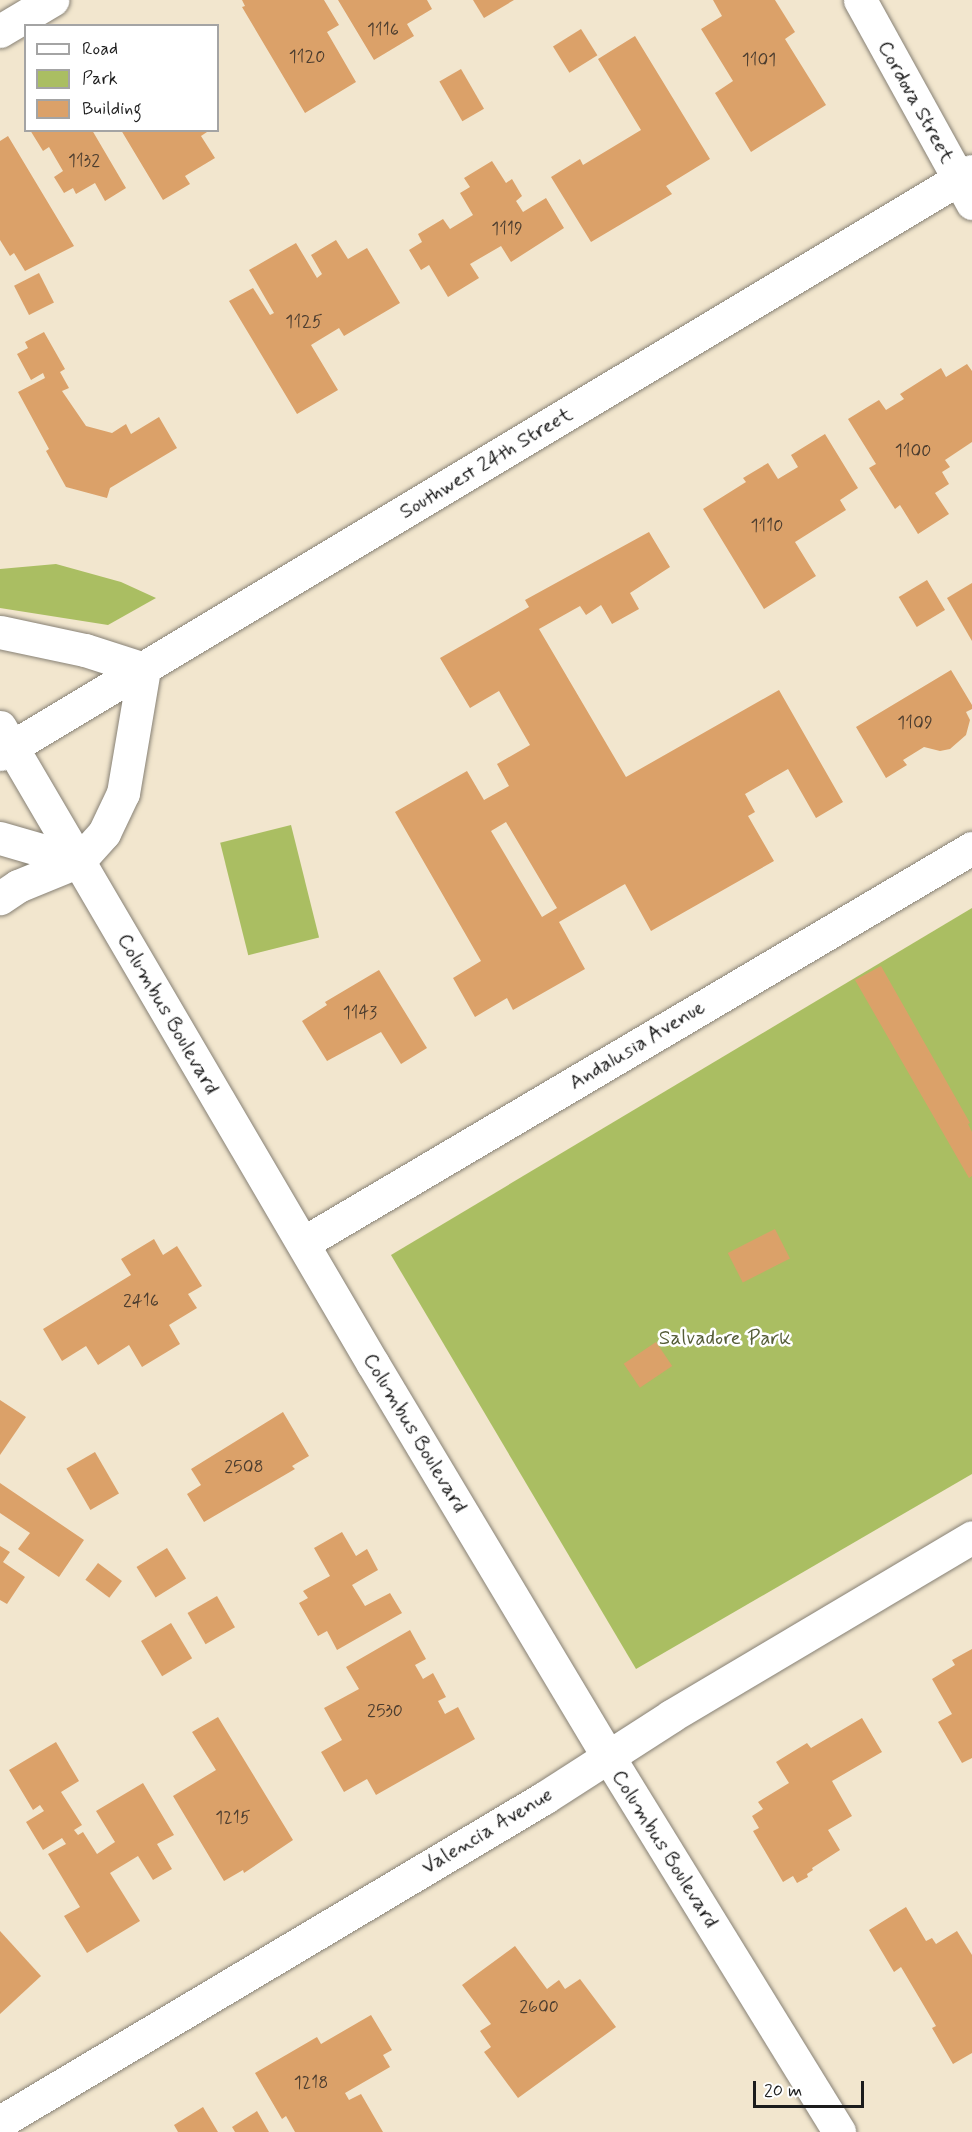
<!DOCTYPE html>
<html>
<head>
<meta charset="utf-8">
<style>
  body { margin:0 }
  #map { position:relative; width:972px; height:2132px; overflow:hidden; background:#f2e6ce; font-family:Mynerve,sans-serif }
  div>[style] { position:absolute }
  .green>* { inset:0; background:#aabe62; transform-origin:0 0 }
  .building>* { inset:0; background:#dba169; transform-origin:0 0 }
  .roads { filter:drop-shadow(0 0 2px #878175) drop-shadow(0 0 2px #878175) }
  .minor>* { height:33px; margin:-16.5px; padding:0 16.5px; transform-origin:16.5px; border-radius:16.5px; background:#fff }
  span { translate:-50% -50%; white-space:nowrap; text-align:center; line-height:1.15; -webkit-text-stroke:5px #fff; paint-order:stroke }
  .number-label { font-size:18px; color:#4c3d2f }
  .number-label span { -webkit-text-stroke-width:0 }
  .street-label { font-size:21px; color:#1c1c1c }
  .park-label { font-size:21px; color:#555d38 }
  .legend { position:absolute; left:24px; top:24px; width:195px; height:108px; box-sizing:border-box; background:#fff; border:2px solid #a4a4a4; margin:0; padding:8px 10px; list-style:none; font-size:18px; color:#1c1c1c }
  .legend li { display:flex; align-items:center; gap:12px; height:30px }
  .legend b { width:30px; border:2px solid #a4a4a4 }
  .scale { position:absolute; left:753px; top:2081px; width:111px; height:27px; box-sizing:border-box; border:3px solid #1c1c1c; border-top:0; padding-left:8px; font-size:18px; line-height:21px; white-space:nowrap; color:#1c1c1c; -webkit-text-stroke:4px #fff; paint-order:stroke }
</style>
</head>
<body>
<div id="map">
  <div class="green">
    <i style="clip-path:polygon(56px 564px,121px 582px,156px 598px,108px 625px,0 608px,0 569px)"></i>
    <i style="left:291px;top:825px;width:116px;height:73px;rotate:76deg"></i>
    <i style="clip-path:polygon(972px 908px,972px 1474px,636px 1669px,391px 1255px)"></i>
  </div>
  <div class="building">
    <i style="clip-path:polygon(242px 0,324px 0,339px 25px,327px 32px,356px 82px,305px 113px,242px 7px,245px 6px)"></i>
    <i style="clip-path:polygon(338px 0,427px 0,432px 9px,407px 24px,414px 36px,374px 60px)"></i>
    <i style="clip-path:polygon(473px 0,514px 0,484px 18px)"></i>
    <i style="clip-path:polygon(713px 0,775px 0,795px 32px,785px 39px,826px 105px,751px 152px,715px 93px,733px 81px,701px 29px,722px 16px)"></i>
    <i style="left:581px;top:29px;width:31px;height:33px;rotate:58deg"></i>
    <i style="clip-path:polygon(635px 36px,710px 159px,666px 186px,672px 194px,591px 242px,551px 177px,580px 159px,583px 165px,641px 130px,598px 59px)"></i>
    <i style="left:461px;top:69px;width:46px;height:25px;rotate:60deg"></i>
    <i style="clip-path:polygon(30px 130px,92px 130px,126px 188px,105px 201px,95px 183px,76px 194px,73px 188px,64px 193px,54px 177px,63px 171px,49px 147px,43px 151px)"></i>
    <i style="clip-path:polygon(121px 130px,206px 130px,207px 132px,201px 136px,215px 158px,185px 176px,190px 184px,163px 200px)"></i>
    <i style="clip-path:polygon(8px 136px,74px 246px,25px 271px,14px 253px,10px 256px,0 240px,0 141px)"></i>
    <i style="clip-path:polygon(492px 161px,506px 183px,512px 179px,522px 196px,516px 201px,523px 212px,546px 198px,564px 228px,511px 262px,501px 246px,470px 264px,479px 278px,448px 297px,429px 265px,421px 270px,409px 250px,422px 242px,418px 234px,443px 219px,450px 229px,473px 215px,460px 193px,470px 187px,464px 178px)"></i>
    <i style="clip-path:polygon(336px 240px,348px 259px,367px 248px,400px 303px,344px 336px,339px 328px,311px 345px,338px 390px,297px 414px,229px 301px,253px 288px,270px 315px,274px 313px,249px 270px,296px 243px,317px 278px,322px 274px,311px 255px)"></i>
    <i style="left:39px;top:273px;width:33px;height:28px;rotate:63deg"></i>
    <i style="clip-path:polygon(44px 332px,65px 369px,60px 372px,69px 388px,62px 391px,86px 426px,112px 433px,126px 424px,131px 434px,159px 417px,177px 448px,110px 488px,107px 498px,66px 487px,46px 451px,49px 449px,18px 392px,45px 378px,43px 373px,31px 380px,17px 354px,28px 348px,25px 342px)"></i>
    <i style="clip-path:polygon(967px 364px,972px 371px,972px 442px,945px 460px,950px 467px,942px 472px,949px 484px,935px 493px,949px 514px,918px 534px,900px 505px,895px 509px,869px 468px,876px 464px,848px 419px,879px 400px,886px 410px,904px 399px,900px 394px,941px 368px,946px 377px)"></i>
    <i style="clip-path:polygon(825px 434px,858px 488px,840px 500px,846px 510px,795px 542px,816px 576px,764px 609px,703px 509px,746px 482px,743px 478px,768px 463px,778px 479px,798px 467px,791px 455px)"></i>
    <i style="clip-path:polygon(evenodd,649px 532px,670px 567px,630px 593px,639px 609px,612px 624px,601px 605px,586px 615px,580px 606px,539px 629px,626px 777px,779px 690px,843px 802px,816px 818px,788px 769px,745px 794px,755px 812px,748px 816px,774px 861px,651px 931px,625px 884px,559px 922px,585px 969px,513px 1010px,507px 998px,475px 1017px,453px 978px,481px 961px,395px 812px,467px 771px,484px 800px,509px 786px,497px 764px,530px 745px,499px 691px,470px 708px,440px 658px,529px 607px,525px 600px,649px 532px,506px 822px,557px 908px,542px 917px,491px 831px,506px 822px)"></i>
    <i style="left:927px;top:580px;width:35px;height:33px;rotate:59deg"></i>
    <i style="clip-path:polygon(972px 583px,972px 641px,947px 598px)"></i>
    <i style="clip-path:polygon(951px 670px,972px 705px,972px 709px,966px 712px,970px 720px,966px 735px,950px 749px,940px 751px,924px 747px,903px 760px,907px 765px,886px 778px,856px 727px)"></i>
    <i style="clip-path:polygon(881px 966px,970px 1123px,968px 1124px,972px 1132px,972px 1176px,969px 1178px,855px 980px)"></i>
    <i style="clip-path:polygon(379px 970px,427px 1048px,401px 1064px,381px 1032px,327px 1061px,302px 1021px,327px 1005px,325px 1002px)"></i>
    <i style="left:775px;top:1229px;width:33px;height:53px;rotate:63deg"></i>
    <i style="clip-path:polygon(154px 1239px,163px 1255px,177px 1246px,202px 1286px,188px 1294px,197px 1308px,169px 1325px,180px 1344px,142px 1367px,129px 1345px,98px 1365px,86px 1346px,62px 1361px,43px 1329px,131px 1275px,121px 1259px)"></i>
    <i style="left:656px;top:1342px;width:29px;height:39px;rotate:56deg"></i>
    <i style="clip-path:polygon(0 1400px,26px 1417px,0 1455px)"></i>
    <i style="clip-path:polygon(283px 1412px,309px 1456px,292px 1466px,295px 1469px,204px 1522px,187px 1494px,201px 1485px,191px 1469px)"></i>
    <i style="left:95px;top:1452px;width:48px;height:33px;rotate:60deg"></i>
    <i style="clip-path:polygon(0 1483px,84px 1540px,59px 1577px,18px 1549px,30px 1533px,0 1513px)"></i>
    <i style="clip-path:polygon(342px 1532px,356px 1556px,367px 1549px,378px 1570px,352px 1585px,365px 1606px,390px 1593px,402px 1613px,337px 1650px,327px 1631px,318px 1636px,299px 1603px,308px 1598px,303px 1591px,330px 1576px,314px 1548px)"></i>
    <i style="clip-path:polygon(0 1546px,10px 1552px,3px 1562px,25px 1577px,7px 1604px,0 1600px)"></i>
    <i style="left:167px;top:1548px;width:36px;height:36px;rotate:58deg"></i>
    <i style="left:98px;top:1563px;width:30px;height:21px;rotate:37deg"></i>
    <i style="left:217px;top:1596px;width:36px;height:34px;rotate:60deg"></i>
    <i style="left:171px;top:1623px;width:41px;height:35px;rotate:59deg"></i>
    <i style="clip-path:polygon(410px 1630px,426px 1659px,415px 1665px,423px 1679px,433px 1673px,446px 1697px,438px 1701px,445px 1714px,458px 1707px,475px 1739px,376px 1795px,367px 1779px,344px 1792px,321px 1752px,342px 1740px,324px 1708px,359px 1689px,346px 1667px)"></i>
    <i style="clip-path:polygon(972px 1649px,972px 1758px,962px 1763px,938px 1722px,952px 1714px,932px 1679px,955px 1665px,952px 1660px)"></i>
    <i style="clip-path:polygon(218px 1717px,293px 1840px,244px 1873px,243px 1870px,224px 1881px,173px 1796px,216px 1770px,192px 1732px)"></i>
    <i style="clip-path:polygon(862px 1718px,882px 1752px,832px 1781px,852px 1816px,828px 1830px,840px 1850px,812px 1868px,813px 1870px,807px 1874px,808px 1877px,797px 1883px,793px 1876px,783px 1882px,753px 1831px,759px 1828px,752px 1816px,763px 1809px,758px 1802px,789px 1783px,776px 1762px,807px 1743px,811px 1748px)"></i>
    <i style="clip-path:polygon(56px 1742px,79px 1781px,61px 1792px,82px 1825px,74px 1830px,78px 1835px,83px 1832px,97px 1854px,115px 1842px,96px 1811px,143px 1783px,174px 1835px,157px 1844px,172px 1869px,153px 1880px,138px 1856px,110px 1873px,140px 1921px,87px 1953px,64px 1916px,80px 1907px,48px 1854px,66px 1844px,62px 1838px,43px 1850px,26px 1822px,44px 1811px,40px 1805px,33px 1810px,9px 1770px)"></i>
    <i style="clip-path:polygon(906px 1907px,926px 1941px,932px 1938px,936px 1944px,957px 1931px,972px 1955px,972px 2053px,953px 2064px,932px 2028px,936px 2026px,901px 1967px,894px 1972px,869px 1930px)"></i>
    <i style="clip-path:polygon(0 1931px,41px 1976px,0 2014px)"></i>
    <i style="clip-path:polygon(515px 1946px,547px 1989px,559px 1980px,565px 1989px,580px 1979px,616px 2027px,518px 2098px,484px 2052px,491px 2047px,480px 2031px,491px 2024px,462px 1985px)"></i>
    <i style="clip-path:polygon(371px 2015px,392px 2050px,383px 2055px,390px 2067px,345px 2093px,349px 2100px,361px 2094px,383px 2132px,295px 2132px,286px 2116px,282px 2119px,255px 2073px,317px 2037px,321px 2044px)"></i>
    <i style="clip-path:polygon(203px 2107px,218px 2132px,178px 2132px,174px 2125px)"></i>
    <i style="clip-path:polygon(257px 2111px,269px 2132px,235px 2132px,232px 2127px)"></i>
  </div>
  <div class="roads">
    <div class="minor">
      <i style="left:860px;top:0;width:232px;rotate:61.1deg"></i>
      <i style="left:0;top:31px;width:61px;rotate:-30.8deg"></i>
      <i style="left:0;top:632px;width:87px;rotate:12deg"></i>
      <i style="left:85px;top:650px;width:62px;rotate:17.9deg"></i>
      <i style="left:144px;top:669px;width:126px;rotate:99.6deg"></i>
      <i style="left:123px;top:793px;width:44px;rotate:115.4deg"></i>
      <i style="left:104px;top:833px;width:38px;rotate:132deg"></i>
      <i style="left:79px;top:861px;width:66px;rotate:157.7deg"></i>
      <i style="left:18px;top:886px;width:22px;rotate:146deg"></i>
      <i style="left:0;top:727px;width:738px;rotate:59.65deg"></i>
      <i style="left:373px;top:1364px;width:457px;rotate:59.1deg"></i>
      <i style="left:608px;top:1756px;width:441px;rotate:58.4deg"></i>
      <i style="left:0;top:754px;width:1133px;rotate:-30.96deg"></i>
      <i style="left:0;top:838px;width:82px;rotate:16.2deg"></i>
      <i style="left:303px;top:1243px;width:777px;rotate:-30.56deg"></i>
      <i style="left:0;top:2122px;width:633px;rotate:-30.78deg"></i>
      <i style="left:544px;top:1798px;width:151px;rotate:-32.8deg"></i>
      <i style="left:671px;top:1716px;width:350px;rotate:-30.7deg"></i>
    </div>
  </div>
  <div class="number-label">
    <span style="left:383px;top:30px">1116</span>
    <span style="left:307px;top:57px">1120</span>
    <span style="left:759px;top:60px">1101</span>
    <span style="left:84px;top:161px">1132</span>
    <span style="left:507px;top:229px">1119</span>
    <span style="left:304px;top:322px">1125</span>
    <span style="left:913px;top:451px">1100</span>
    <span style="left:767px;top:526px">1110</span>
    <span style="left:915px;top:723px">1109</span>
    <span style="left:360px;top:1013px">1143</span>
    <span style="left:141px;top:1301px">2416</span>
    <span style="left:244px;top:1467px">2508</span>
    <span style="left:385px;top:1711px">2530</span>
    <span style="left:233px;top:1818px">1215</span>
    <span style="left:539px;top:2007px">2600</span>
    <span style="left:311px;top:2083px">1218</span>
  </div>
  <div class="street-label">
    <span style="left:916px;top:102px;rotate:61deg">Cordova Street</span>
    <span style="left:486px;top:463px;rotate:-31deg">Southwest 24th Street</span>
    <span style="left:168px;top:1014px;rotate:60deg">Columbus Boulevard</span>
    <span style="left:637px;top:1045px;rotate:-31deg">Andalusia Avenue</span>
    <span style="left:415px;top:1433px;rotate:59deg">Columbus Boulevard</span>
    <span style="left:487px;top:1831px;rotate:-31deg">Valencia Avenue</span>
    <span style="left:665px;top:1849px;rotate:58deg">Columbus Boulevard</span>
  </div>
  <div class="park-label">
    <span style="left:725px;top:1338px">Salvadore Park</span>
  </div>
  <ul class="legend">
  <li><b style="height:8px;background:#fff"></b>Road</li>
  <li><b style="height:16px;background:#aabe62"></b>Park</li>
  <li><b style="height:16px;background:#dba169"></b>Building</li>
  </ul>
  <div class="scale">20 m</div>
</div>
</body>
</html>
